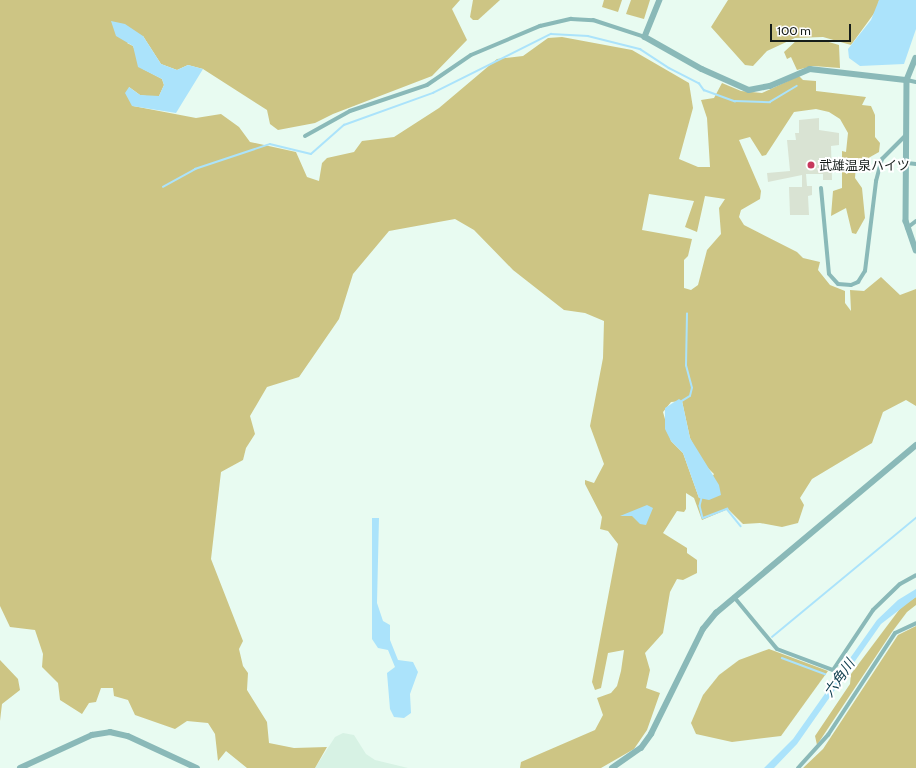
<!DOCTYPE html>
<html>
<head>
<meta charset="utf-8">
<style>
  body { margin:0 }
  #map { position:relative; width:916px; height:768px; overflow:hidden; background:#e8fbf1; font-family:Cabin,"Noto Sans JP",sans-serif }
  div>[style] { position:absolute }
  .built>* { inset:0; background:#d7f2e4 }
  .green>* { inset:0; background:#cdc584 }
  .water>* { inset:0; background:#abe3fb }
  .stream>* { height:1.5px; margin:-0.75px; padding:0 0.75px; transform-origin:0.75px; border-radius:0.75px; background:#abe3fb }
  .building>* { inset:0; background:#d9e3d3 }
  .minor>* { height:4px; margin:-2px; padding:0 2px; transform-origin:2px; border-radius:2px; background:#8ab9b8 }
  .tertiary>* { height:5.5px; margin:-2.75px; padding:0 2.75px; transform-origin:2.75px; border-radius:2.75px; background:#8ab9b8 }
  .dots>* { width:11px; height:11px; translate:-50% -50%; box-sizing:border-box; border:2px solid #fff; border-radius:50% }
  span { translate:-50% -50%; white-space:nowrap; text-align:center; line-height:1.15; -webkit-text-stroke:4px #fff; paint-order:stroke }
  .poi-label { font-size:13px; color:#161d1a }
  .left { translate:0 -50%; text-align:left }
  .water-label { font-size:14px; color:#0d3c4c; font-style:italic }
  .scale { position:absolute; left:770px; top:24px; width:81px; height:18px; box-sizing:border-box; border:2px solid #161d1a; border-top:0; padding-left:5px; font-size:12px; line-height:14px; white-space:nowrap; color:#161d1a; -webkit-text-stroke:3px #fff; paint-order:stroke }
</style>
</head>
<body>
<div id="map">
  <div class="built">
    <i style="clip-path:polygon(343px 733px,354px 735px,366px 754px,375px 760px,408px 768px,315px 768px,335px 737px)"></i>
  </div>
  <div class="green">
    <i style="clip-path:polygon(evenodd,0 0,460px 0,452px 9px,467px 40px,432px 76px,333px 114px,315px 123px,278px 130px,270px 124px,267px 110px,203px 69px,188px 65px,177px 70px,161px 64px,143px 36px,127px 43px,133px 46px,143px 69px,162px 79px,164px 85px,159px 96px,153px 97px,140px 95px,129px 87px,133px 106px,196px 118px,221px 114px,239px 127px,250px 142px,296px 152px,307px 177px,319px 181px,322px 163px,327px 158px,354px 152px,362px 141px,394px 137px,439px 108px,497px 59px,523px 56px,548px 38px,562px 37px,632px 50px,689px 83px,693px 108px,679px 159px,698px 167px,710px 167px,707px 118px,701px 100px,714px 98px,722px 83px,741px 91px,762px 93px,799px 76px,803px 80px,816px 81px,816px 91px,866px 97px,862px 105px,871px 106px,875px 115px,875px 137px,880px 143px,879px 152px,856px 165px,855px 178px,862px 188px,865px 218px,856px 234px,852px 233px,846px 208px,831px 216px,833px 191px,842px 188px,842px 151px,846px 152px,848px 133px,840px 119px,829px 112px,816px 109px,794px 112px,766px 155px,762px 156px,750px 137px,739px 140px,761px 191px,760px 199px,741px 210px,739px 217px,744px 225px,797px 252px,803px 258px,820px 262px,818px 270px,830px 285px,845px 291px,845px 303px,851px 311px,850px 290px,864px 291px,881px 277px,900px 295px,916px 289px,916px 406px,906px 400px,883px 412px,872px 443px,812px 479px,800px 498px,804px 505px,798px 523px,782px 527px,760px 523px,743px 524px,728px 509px,702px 520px,694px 498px,686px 493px,686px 509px,684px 512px,677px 511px,663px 533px,687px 548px,687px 553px,697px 560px,697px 573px,683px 580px,677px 579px,670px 592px,663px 633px,645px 653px,650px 670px,646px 688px,660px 693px,647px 730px,634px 749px,601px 768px,520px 768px,521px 762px,595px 730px,603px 715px,597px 698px,611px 693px,617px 686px,621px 671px,624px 650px,608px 653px,601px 688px,595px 690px,592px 682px,618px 544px,608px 531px,600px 529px,602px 517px,585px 484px,585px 480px,594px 483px,604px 464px,590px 426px,603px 358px,604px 321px,585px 313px,564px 310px,513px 270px,474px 230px,455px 219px,389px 231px,353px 274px,339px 319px,299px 377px,267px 387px,250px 416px,255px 434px,246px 448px,243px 460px,221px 472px,211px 559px,243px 641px,239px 649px,243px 666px,248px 673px,247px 690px,267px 722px,269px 743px,294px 748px,327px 747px,315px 768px,247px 768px,226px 751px,218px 761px,215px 734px,208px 723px,187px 721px,175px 729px,135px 715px,128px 700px,114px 696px,113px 688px,101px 688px,96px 702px,89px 703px,82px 714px,60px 700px,58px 683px,42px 667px,43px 654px,35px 630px,10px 627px,0 606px,0 0,649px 194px,694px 201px,685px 227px,697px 232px,705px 196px,725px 199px,719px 208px,721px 234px,707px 250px,698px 285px,691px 290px,684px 288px,684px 260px,688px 256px,692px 239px,642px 230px,649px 194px,0 0,682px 401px,690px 438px,701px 461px,714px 474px,699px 498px,683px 453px,671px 441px,663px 412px,671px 402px,682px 401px)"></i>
    <i style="clip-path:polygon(473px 0,500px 0,478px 20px,473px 20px,470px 17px)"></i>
    <i style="clip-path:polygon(604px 0,622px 0,618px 12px,602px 7px)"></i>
    <i style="clip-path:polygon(631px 0,650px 0,644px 19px,626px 14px)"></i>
    <i style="clip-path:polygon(728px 0,879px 0,878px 8px,851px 45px,823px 37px,795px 38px,767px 51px,753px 66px,745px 65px,711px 27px)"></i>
    <i style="clip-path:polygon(797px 40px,822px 40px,839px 45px,840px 68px,813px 66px,797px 70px,791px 57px,787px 59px,784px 52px)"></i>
    <i style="clip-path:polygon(916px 597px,916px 605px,907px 612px,892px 632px,817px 745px,815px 736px,850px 684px,851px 674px,902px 606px)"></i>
    <i style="clip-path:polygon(916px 626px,916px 768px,803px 768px,823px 749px,898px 635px)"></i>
    <i style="clip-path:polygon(769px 649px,828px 671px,781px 736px,732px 742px,696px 734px,691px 723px,703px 695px,719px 675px,739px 660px)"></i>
    <i style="clip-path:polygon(0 660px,18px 679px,20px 690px,2px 704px,0 721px)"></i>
  </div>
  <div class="water">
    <i style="clip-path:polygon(879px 0,916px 0,916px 29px,904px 64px,860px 66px,849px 58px,848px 49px,871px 20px)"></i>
    <i style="clip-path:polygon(111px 21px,125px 24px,143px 36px,161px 64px,177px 70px,188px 65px,203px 69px,176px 113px,132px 106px,125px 93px,129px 87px,140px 95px,159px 96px,164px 85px,162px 79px,138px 67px,133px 46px,116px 36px)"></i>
    <i style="clip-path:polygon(679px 399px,682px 401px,690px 438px,719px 485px,721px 495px,709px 500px,699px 498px,683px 453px,671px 441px,665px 429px,665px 408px)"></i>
    <i style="clip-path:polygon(647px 505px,653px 508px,646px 525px,640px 524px,632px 516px,620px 516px)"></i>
    <i style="clip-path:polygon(372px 518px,379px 518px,377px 603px,383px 621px,390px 625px,390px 640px,398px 660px,413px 662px,418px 672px,410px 694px,411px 713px,404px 718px,394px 717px,390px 709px,387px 673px,395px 667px,388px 650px,378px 648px,372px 639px)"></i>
    <i style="clip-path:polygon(916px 589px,916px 597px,881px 624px,797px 744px,774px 768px,764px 768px,793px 739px,877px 620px,898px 600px)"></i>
  </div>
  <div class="stream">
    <i style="left:163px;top:187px;width:37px;rotate:-29deg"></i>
    <i style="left:195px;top:169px;width:79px;rotate:-18.4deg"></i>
    <i style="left:270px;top:144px;width:42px;rotate:13.7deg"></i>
    <i style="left:311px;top:154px;width:44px;rotate:-41.3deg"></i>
    <i style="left:344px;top:125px;width:95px;rotate:-19.8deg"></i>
    <i style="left:433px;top:93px;width:132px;rotate:-26.6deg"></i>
    <i style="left:551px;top:34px;width:37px;rotate:3deg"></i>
    <i style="left:588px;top:36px;width:54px;rotate:14deg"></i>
    <i style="left:640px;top:49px;width:35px;rotate:33deg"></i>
    <i style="left:669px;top:68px;width:34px;rotate:27deg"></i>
    <i style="left:699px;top:83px;width:9px;rotate:54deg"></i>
    <i style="left:704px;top:90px;width:33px;rotate:20deg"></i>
    <i style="left:735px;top:101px;width:35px;rotate:2deg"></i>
    <i style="left:770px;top:102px;width:31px;rotate:-31deg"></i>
    <i style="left:682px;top:401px;width:9px;rotate:-32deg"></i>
    <i style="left:690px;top:396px;width:8px;rotate:-76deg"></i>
    <i style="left:692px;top:388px;width:23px;rotate:-105deg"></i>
    <i style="left:686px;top:366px;width:52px;rotate:-88.9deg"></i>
    <i style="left:702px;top:498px;width:8px;rotate:104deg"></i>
    <i style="left:700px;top:506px;width:12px;rotate:76deg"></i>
    <i style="left:703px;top:518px;width:26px;rotate:-21deg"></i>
    <i style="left:727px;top:509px;width:22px;rotate:51deg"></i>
    <i style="left:772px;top:637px;width:187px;rotate:-39.6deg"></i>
    <i style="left:782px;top:658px;width:46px;rotate:20.4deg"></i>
  </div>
  <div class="building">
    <i style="clip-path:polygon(819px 118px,819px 130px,839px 133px,839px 145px,831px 146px,832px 180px,823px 180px,823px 174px,806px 174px,807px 186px,812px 186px,812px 195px,808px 196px,809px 215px,790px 215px,789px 187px,802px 187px,802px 175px,768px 182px,767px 173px,790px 171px,787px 140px,796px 140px,795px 133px,799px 133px,799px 120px)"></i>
  </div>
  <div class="minor">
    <i style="left:907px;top:80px;width:9px;rotate:13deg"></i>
    <i style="left:305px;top:136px;width:51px;rotate:-29.1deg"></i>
    <i style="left:350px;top:111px;width:81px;rotate:-18.7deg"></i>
    <i style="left:427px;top:85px;width:53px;rotate:-34.3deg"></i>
    <i style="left:471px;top:55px;width:75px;rotate:-22.8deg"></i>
    <i style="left:540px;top:26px;width:32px;rotate:-13deg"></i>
    <i style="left:571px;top:19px;width:22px;rotate:3deg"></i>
    <i style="left:593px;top:20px;width:55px;rotate:18.1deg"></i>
    <i style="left:907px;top:163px;width:9px;rotate:6deg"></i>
    <i style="left:821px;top:188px;width:86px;rotate:84.7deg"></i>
    <i style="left:829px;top:274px;width:13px;rotate:48deg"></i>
    <i style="left:838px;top:284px;width:13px;rotate:4deg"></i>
    <i style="left:851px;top:285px;width:8px;rotate:-23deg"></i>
    <i style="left:858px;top:282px;width:13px;rotate:-58deg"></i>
    <i style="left:865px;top:271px;width:91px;rotate:-83deg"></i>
    <i style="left:876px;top:181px;width:23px;rotate:-75deg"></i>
    <i style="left:882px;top:159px;width:35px;rotate:-45deg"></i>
    <i style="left:907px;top:228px;width:11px;rotate:-38deg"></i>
    <i style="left:734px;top:597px;width:67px;rotate:50.4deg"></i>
    <i style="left:777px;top:649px;width:60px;rotate:20.6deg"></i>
    <i style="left:833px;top:670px;width:72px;rotate:-56.3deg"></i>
    <i style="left:873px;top:610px;width:37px;rotate:-44deg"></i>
    <i style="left:900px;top:584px;width:18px;rotate:-29deg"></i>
    <i style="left:798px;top:768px;width:45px;rotate:-47.7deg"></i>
    <i style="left:828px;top:735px;width:122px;rotate:-56.7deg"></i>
    <i style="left:895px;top:633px;width:23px;rotate:-25deg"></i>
  </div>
  <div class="tertiary">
    <i style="left:660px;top:0;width:40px;rotate:112deg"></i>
    <i style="left:645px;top:37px;width:65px;rotate:29.3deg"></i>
    <i style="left:702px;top:69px;width:51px;rotate:24.1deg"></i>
    <i style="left:749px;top:90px;width:21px;rotate:-11deg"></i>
    <i style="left:770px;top:86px;width:43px;rotate:-23deg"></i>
    <i style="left:810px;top:69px;width:98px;rotate:6.5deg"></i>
    <i style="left:916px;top:58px;width:24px;rotate:112deg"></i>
    <i style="left:907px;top:80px;width:141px;rotate:90.4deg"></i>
    <i style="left:906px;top:221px;width:31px;rotate:71deg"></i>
    <i style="left:20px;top:768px;width:79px;rotate:-24.6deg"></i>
    <i style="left:92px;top:735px;width:18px;rotate:-9deg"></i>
    <i style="left:110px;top:732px;width:18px;rotate:13deg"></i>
    <i style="left:128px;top:736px;width:76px;rotate:24.9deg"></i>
    <i style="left:612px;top:768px;width:35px;rotate:-35deg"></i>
    <i style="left:641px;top:748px;width:17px;rotate:-54deg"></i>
    <i style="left:651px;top:734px;width:117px;rotate:-63.7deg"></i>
    <i style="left:703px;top:629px;width:21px;rotate:-51deg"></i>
    <i style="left:716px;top:613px;width:261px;rotate:-40deg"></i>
  </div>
  <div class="dots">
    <i style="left:811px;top:165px;background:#c7385d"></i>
  </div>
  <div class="poi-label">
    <span class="left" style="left:819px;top:165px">武雄温泉ハイツ</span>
  </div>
  <div class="water-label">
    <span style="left:839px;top:678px;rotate:-55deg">六角川</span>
  </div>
  <div class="scale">100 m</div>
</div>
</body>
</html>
